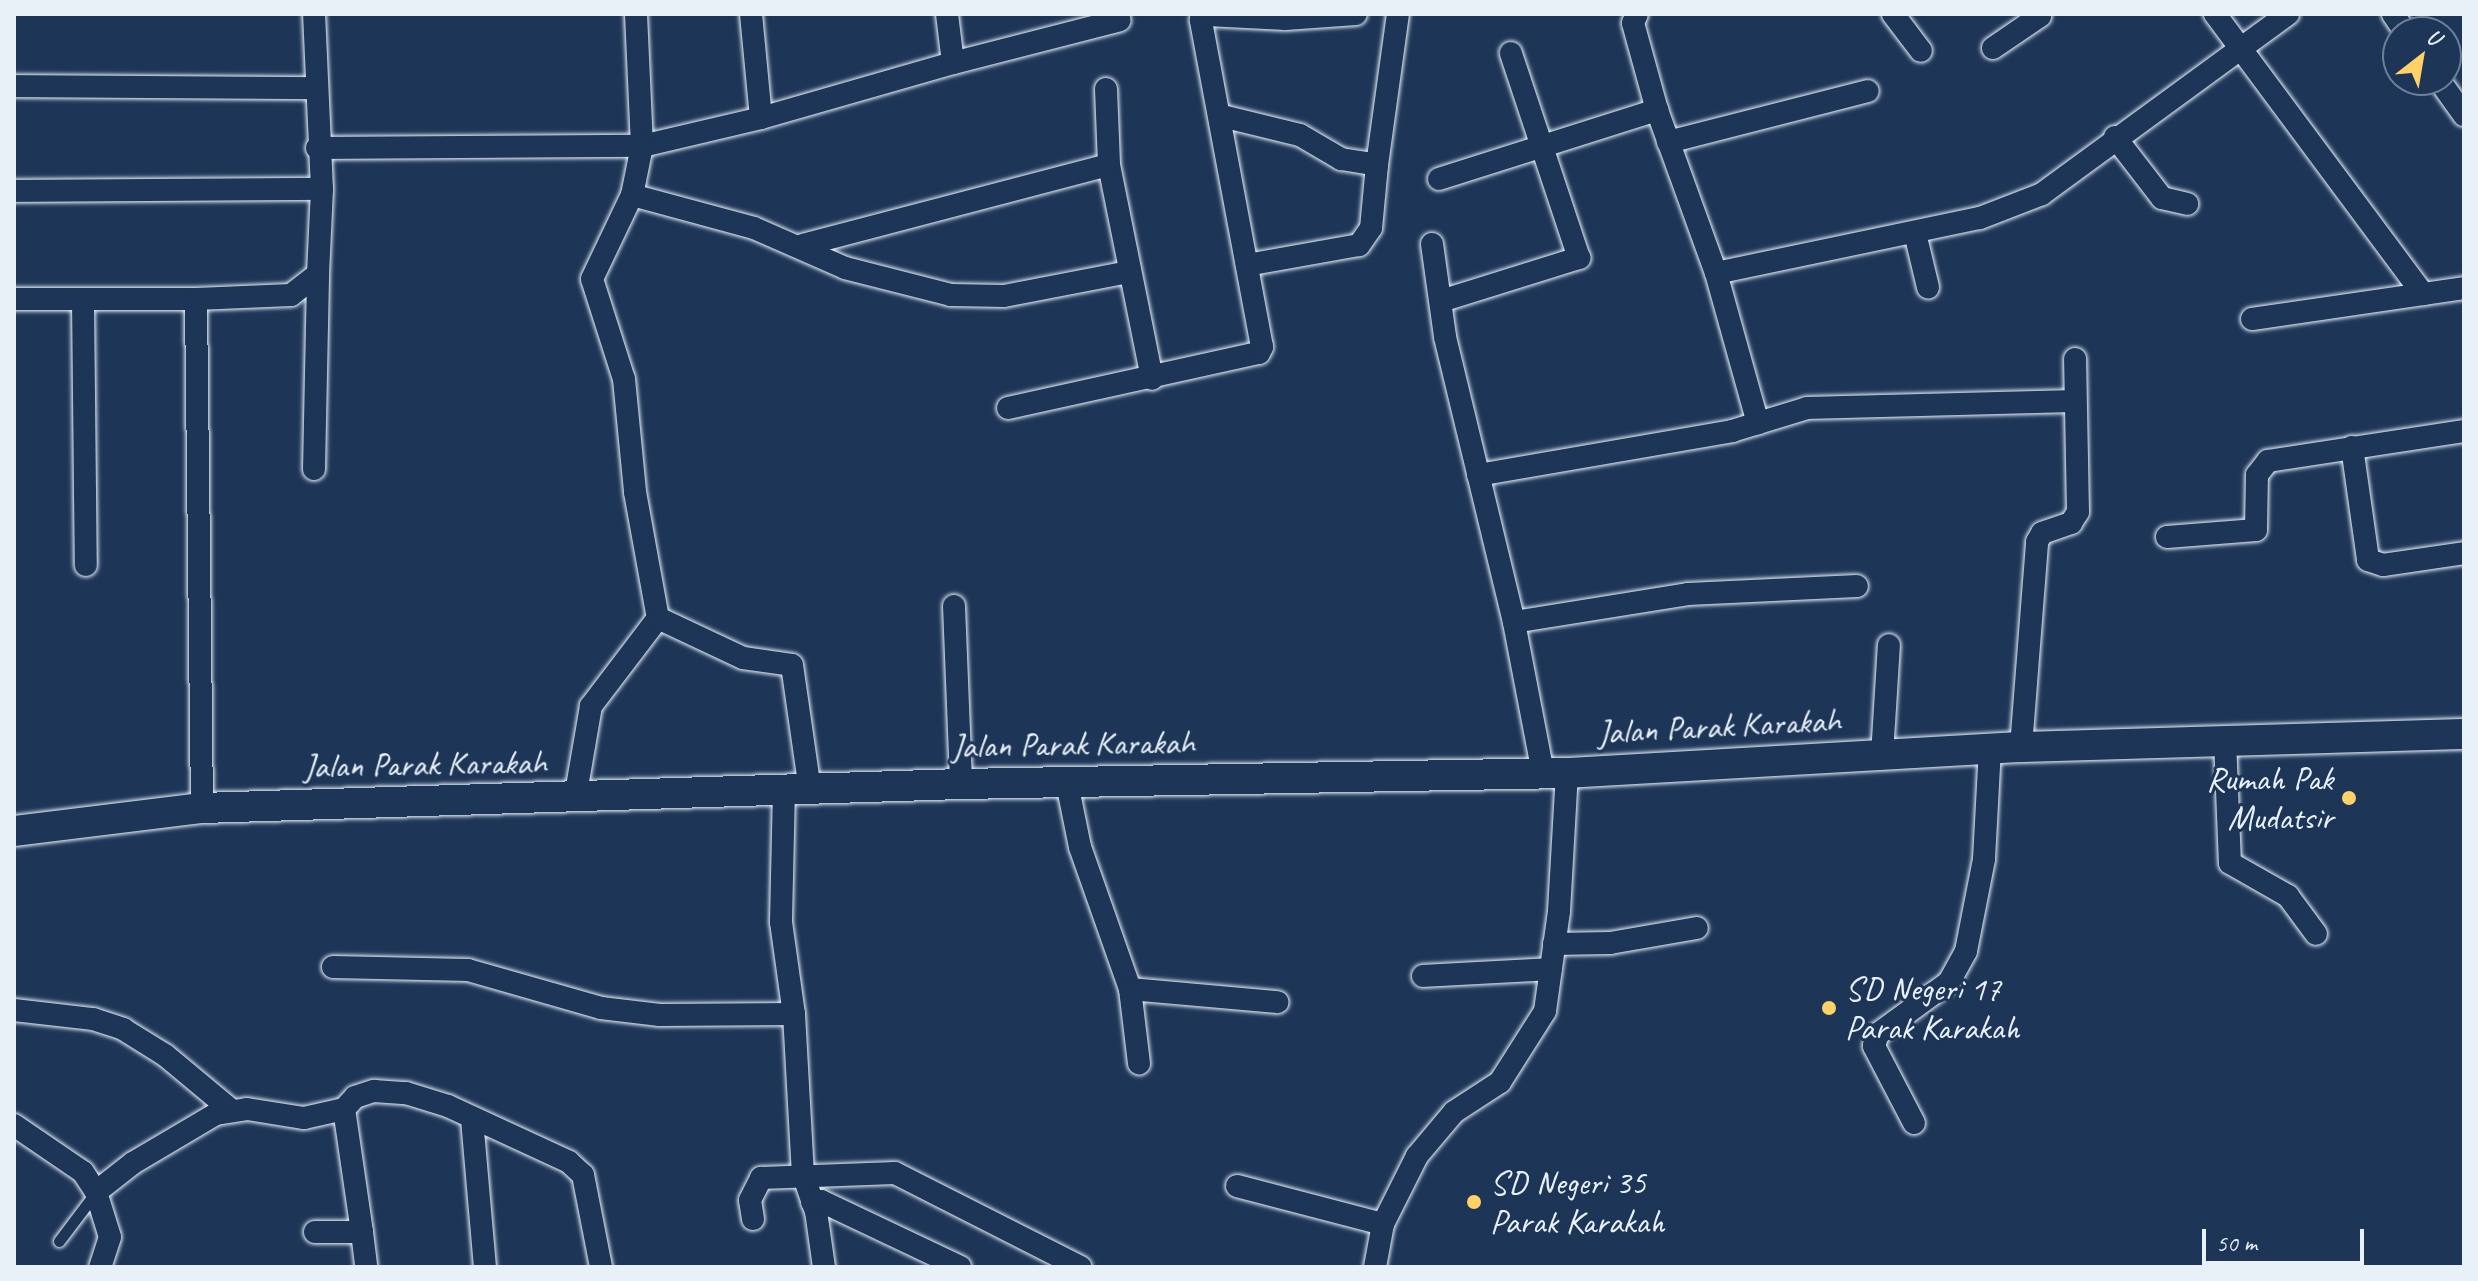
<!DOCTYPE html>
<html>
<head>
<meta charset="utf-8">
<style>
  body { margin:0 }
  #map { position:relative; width:2478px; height:1281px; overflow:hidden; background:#1d3557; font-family:Caveat,sans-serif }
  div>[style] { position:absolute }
  .roads { filter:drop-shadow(0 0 2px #e8f1f8) drop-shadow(0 0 2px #e8f1f8) }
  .lane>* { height:11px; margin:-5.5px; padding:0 5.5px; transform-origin:5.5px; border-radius:5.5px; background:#1d3557 }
  .street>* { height:22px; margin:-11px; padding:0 11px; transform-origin:11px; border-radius:11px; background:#1d3557 }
  .secondary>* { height:30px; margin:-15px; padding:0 15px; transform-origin:15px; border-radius:15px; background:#1d3557 }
  .dots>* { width:22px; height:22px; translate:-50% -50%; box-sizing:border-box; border:4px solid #1d3557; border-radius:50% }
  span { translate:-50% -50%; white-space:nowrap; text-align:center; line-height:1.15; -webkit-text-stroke:6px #1d3557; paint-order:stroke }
  .street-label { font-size:34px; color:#e8f1f8 }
  .poi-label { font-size:34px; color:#e8f1f8 }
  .right { translate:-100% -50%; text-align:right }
  .left { translate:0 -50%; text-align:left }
  .frame { position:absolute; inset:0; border:16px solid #e8f1f8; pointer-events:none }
  .north { position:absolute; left:2382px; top:16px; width:80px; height:80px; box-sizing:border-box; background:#1d3557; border:2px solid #6e8097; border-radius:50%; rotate:31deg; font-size:22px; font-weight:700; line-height:32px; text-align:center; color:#e8f1f8 }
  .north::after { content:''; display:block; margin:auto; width:28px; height:36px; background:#ffd166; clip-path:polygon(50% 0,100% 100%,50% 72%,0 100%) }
  .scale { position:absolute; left:2202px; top:1229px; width:162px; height:36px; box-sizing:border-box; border:4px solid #e8f1f8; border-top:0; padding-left:10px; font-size:24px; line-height:28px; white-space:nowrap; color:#e8f1f8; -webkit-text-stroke:6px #1d3557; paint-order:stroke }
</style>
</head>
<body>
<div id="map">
  <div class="roads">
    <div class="lane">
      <i style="left:59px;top:1241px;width:61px;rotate:-52.9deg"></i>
    </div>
    <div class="street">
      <i style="left:636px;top:14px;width:132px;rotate:87.4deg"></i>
      <i style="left:642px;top:146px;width:122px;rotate:-13.2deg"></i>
      <i style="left:751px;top:14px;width:104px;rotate:84.5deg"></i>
      <i style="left:761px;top:118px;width:200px;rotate:-16deg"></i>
      <i style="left:947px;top:14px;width:49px;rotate:83deg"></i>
      <i style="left:953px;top:63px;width:172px;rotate:-14.4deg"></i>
      <i style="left:1637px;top:14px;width:10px;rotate:114deg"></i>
      <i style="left:1633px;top:23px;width:90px;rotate:74.6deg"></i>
      <i style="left:1657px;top:110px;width:173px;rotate:70.1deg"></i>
      <i style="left:1716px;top:273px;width:156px;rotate:74.4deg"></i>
      <i style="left:1893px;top:14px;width:46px;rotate:52.9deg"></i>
      <i style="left:2215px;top:14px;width:349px;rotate:53.4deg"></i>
      <i style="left:2393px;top:14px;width:22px;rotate:56deg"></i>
      <i style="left:1993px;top:48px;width:57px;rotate:-34.2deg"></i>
      <i style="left:2439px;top:80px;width:43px;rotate:54.5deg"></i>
      <i style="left:14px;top:86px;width:300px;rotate:0.4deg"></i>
      <i style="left:1106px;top:89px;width:76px;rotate:87.7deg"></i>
      <i style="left:1109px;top:165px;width:218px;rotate:78.6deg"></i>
      <i style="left:1222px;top:116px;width:80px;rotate:13.7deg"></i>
      <i style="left:1300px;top:135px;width:48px;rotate:30.3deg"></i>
      <i style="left:1341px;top:159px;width:36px;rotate:9deg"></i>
      <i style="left:1377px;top:165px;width:63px;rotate:95.4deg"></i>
      <i style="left:1371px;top:228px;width:21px;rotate:125deg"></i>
      <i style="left:1359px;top:245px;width:114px;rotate:169.9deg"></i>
      <i style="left:2115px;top:137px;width:77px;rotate:52.4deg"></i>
      <i style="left:2162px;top:198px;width:26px;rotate:13deg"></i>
      <i style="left:1668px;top:142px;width:206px;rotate:-14.3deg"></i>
      <i style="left:317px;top:148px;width:325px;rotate:-0.4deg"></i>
      <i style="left:642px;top:146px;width:50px;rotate:101.5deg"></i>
      <i style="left:632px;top:195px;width:93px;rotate:115.5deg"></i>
      <i style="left:592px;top:279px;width:105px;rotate:72.3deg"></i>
      <i style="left:624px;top:379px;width:114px;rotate:84.4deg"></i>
      <i style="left:635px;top:492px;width:128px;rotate:79.7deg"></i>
      <i style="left:658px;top:618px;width:111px;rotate:127.3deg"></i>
      <i style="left:591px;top:706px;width:94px;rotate:99.8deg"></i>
      <i style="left:1377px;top:165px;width:152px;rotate:-82.1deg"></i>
      <i style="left:1439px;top:179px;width:229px;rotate:-17.6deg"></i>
      <i style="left:14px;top:191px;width:308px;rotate:-0.4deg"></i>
      <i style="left:632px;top:195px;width:126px;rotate:15.1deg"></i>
      <i style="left:754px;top:228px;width:99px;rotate:23.7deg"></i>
      <i style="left:845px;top:268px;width:109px;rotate:14.3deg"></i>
      <i style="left:951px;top:295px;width:53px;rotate:1.1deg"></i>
      <i style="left:1004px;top:296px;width:127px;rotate:-10.9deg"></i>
      <i style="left:1915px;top:233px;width:56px;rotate:76.5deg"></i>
      <i style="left:1432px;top:244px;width:94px;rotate:82deg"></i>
      <i style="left:1445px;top:337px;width:293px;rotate:76.4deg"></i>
      <i style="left:803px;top:245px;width:316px;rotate:-14.7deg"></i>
      <i style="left:1716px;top:273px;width:270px;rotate:-11.8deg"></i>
      <i style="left:1980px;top:218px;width:66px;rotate:-21.2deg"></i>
      <i style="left:2042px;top:194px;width:305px;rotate:-36.2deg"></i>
      <i style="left:14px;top:299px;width:182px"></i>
      <i style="left:83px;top:300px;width:265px;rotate:89.4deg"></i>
      <i style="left:1441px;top:301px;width:145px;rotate:-17.3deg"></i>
      <i style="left:1579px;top:258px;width:216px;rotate:-108.4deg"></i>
      <i style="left:2252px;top:319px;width:214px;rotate:-8.3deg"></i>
      <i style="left:1008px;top:408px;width:257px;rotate:-12.4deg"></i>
      <i style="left:1259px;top:353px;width:7px;rotate:-63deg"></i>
      <i style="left:1262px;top:347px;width:333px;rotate:-100.6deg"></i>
      <i style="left:1201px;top:20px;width:8px;rotate:-40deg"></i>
      <i style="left:1207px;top:15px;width:79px;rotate:2.9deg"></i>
      <i style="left:1286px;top:19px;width:70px;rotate:-4.1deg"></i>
      <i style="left:2352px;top:447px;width:114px;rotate:81.9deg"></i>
      <i style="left:2368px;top:560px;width:16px;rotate:18deg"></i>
      <i style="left:2383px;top:565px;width:82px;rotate:-8.4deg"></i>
      <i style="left:314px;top:469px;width:195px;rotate:-88.8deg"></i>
      <i style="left:1478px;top:475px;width:258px;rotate:-9.8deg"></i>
      <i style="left:1732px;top:431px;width:78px;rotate:-17deg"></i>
      <i style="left:1807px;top:408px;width:266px;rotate:-1.5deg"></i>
      <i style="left:2167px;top:537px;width:89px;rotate:-4.5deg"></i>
      <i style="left:2256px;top:530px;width:55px;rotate:-89deg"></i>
      <i style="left:2257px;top:475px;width:18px;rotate:-52deg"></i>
      <i style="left:2268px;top:461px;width:198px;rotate:-8.7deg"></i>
      <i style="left:954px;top:606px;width:178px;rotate:87.7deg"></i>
      <i style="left:658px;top:618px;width:94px;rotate:25.2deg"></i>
      <i style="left:743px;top:658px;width:49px;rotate:8.1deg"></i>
      <i style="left:792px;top:665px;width:126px;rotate:81.8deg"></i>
      <i style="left:2225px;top:740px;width:123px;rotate:87.7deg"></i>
      <i style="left:2230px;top:863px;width:67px;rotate:29.6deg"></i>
      <i style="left:2288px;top:896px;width:47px;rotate:53.6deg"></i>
      <i style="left:2021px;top:747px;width:206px;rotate:-85.5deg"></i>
      <i style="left:2037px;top:542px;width:10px;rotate:-61deg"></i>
      <i style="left:2042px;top:533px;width:31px;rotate:-19deg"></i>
      <i style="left:2071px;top:523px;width:13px;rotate:-58deg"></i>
      <i style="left:2078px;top:512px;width:153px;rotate:-91.1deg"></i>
      <i style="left:1882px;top:755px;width:110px;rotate:-86.4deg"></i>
      <i style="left:1543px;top:773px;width:154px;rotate:-100.9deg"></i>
      <i style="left:1514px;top:622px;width:176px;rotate:-9.1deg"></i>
      <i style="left:1688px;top:594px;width:169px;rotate:-2.7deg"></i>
      <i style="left:1067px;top:783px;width:65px;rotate:78.5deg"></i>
      <i style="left:1080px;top:847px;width:151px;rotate:70.6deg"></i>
      <i style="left:1130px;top:989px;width:148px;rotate:5.1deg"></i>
      <i style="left:784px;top:789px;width:133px;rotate:91.3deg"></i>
      <i style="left:781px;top:922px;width:93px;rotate:82deg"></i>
      <i style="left:794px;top:1014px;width:160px;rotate:86.8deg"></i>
      <i style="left:803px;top:1174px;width:39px;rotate:71deg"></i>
      <i style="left:816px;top:1211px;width:57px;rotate:81.9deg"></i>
      <i style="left:202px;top:808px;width:509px;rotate:-90.68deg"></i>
      <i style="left:196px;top:299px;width:95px;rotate:-2.4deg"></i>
      <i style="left:291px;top:295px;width:34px;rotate:-38deg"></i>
      <i style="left:318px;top:274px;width:85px;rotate:-87.3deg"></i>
      <i style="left:322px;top:189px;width:175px;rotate:-92.6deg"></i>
      <i style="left:1554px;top:944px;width:56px;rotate:-1deg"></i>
      <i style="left:1610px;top:943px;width:88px;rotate:-9.8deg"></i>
      <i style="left:333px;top:967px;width:135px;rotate:1.3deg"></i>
      <i style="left:468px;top:970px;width:138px;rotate:15.9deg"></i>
      <i style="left:601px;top:1008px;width:59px;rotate:6.8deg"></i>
      <i style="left:660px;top:1015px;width:134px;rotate:-0.4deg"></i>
      <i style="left:1423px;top:976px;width:128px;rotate:-3.1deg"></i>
      <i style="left:1130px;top:989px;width:75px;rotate:83.1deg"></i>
      <i style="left:14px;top:1010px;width:80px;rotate:6.5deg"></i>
      <i style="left:93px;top:1019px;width:32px;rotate:18deg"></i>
      <i style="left:123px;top:1029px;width:49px;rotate:31.8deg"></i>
      <i style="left:165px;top:1055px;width:86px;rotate:39.8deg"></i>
      <i style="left:472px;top:1119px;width:149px;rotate:85deg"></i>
      <i style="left:1914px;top:1123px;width:87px;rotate:-117.5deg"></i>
      <i style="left:1874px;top:1046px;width:13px;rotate:-72deg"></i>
      <i style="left:1878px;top:1034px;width:88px;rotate:-36.2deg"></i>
      <i style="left:1949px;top:982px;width:35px;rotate:-61deg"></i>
      <i style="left:1966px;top:951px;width:94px;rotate:-78.9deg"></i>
      <i style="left:1984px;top:859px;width:110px;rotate:-86.9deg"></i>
      <i style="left:14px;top:1125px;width:83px;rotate:34.3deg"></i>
      <i style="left:83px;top:1172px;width:24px;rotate:57deg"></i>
      <i style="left:96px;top:1192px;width:47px;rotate:72.7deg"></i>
      <i style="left:110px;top:1237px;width:32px;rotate:108deg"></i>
      <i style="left:1237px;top:1186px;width:151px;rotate:14.6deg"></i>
      <i style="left:96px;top:1192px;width:47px;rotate:-38.1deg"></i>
      <i style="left:133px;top:1163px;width:96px;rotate:-30.6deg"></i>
      <i style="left:216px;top:1114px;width:31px;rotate:-9deg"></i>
      <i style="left:247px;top:1109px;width:58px;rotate:9deg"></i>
      <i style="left:304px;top:1118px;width:41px;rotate:-12.7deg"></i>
      <i style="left:344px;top:1109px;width:16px;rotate:-47deg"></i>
      <i style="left:355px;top:1097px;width:20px;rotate:-18deg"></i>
      <i style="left:374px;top:1091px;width:32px;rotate:4deg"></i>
      <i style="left:406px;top:1093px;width:44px;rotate:17.2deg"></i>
      <i style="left:448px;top:1106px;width:133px;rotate:24.8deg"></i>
      <i style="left:569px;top:1162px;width:19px;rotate:43deg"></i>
      <i style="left:583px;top:1175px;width:94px;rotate:78.9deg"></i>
      <i style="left:812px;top:1202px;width:9px;rotate:-6deg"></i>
      <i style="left:821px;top:1201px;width:154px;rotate:25.4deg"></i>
      <i style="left:753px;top:1219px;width:19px;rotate:-99deg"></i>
      <i style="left:750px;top:1200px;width:25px;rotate:-63deg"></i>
      <i style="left:761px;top:1178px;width:134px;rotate:-2.1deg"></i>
      <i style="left:895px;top:1173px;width:208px;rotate:26.9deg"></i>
      <i style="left:315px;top:1232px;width:47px"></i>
      <i style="left:362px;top:1232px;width:124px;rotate:-98.3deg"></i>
      <i style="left:362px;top:1232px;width:35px;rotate:83deg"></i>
      <i style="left:1375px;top:1267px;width:44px;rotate:-79.5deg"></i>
      <i style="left:1383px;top:1224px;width:76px;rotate:-63.4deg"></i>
      <i style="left:1417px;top:1156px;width:57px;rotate:-49.9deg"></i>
      <i style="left:1454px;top:1112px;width:55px;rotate:-33.1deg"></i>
      <i style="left:1500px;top:1082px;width:84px;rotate:-57.6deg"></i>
      <i style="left:1545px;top:1011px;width:101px;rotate:-82deg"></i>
      <i style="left:1559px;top:911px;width:138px;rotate:-86.7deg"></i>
    </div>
    <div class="secondary">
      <i style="left:14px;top:831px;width:189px;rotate:-7deg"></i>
      <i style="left:202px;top:808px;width:759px;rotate:-1.81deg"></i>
      <i style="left:961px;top:784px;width:606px;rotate:-1.04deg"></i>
      <i style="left:1567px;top:773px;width:455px;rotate:-3.3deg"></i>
      <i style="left:2021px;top:747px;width:443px;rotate:-1.7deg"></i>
    </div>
  </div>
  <div class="dots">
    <i style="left:2349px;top:798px;background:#ffd166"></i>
    <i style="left:1829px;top:1008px;background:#ffd166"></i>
    <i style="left:1474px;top:1202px;background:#ffd166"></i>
  </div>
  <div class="street-label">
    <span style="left:1719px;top:726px;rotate:-3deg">Jalan Parak Karakah</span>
    <span style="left:1073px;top:744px;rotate:-1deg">Jalan Parak Karakah</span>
    <span style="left:425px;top:764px;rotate:-1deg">Jalan Parak Karakah</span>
  </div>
  <div class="poi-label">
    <span class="right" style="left:2333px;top:798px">Rumah Pak<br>Mudatsir</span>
    <span class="left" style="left:1845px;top:1008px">SD Negeri 17<br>Parak Karakah</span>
    <span class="left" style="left:1490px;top:1202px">SD Negeri 35<br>Parak Karakah</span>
  </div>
  <div class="frame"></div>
  <div class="north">U</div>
  <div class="scale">50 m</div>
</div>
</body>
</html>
